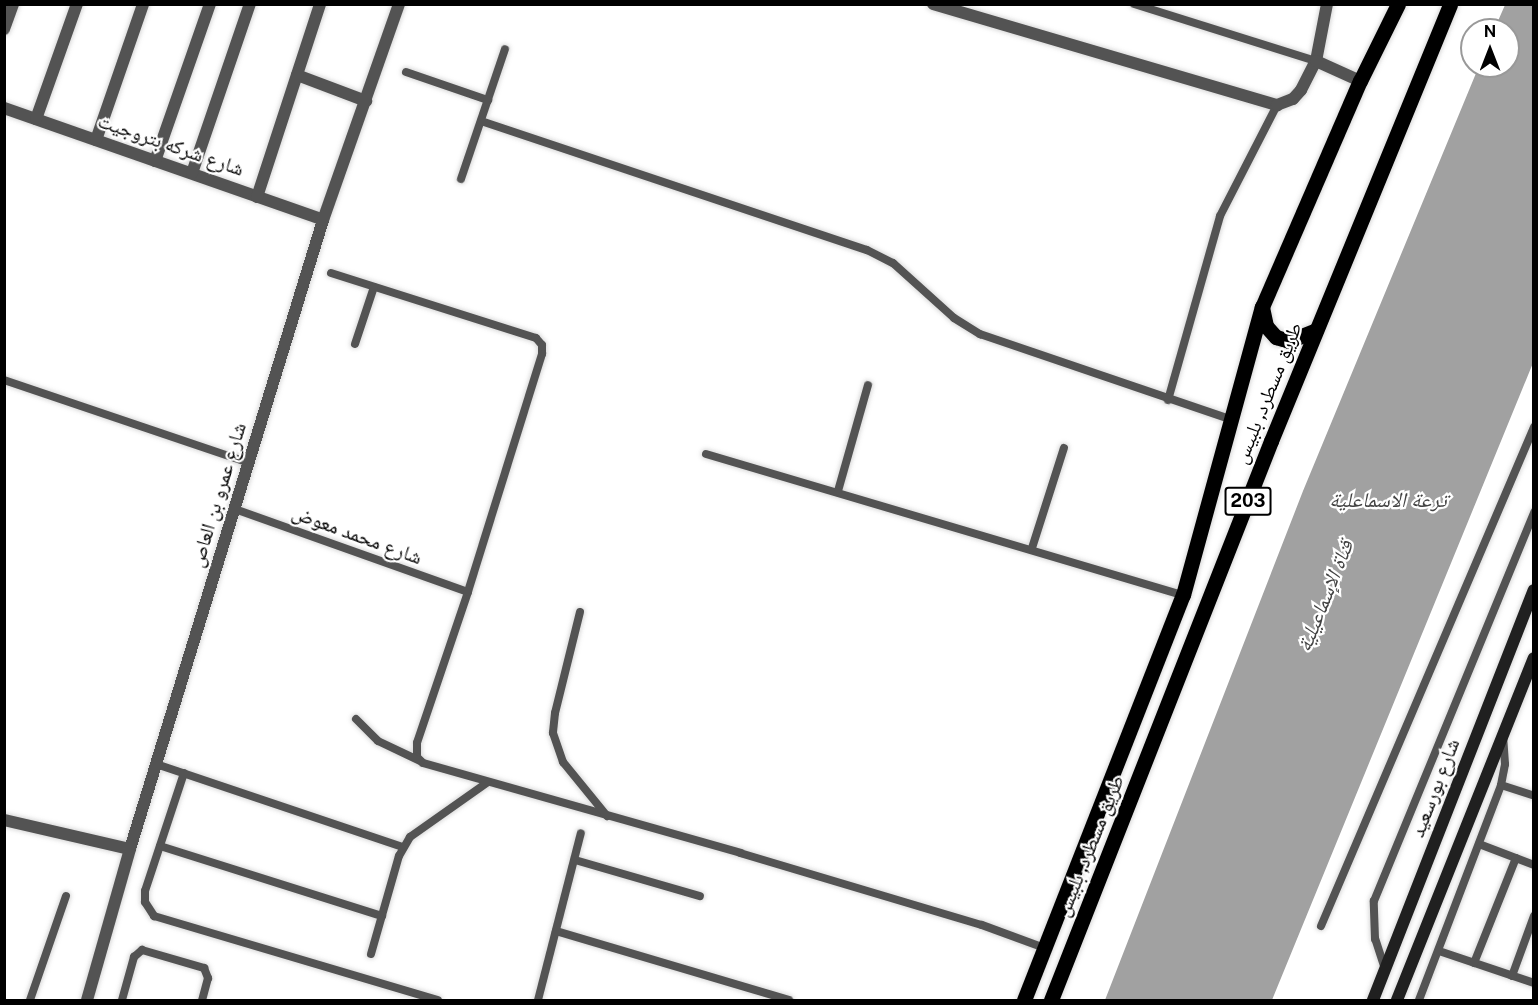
<!DOCTYPE html>
<html>
<head>
<meta charset="utf-8">
<style>
  body { margin:0 }
  #map { position:relative; width:1538px; height:1005px; overflow:hidden; background:#fff; font-family:"Public Sans","Noto Naskh Arabic",sans-serif }
  div>[style] { position:absolute }
  .water>* { inset:0; background:#a1a1a1 }
  .roads { filter:drop-shadow(0 0 2px #dbdbdb) drop-shadow(0 0 2px #dbdbdb) }
  .service>* { height:8px; margin:-4px; padding:0 4px; transform-origin:4px; border-radius:4px; background:#535353 }
  .minor>* { height:12px; margin:-6px; padding:0 6px; transform-origin:6px; border-radius:6px; background:#535353 }
  .secondary>* { height:12px; margin:-6px; padding:0 6px; transform-origin:6px; border-radius:6px; background:#202020 }
  .primary>* { height:15px; margin:-7.5px; padding:0 7.5px; transform-origin:7.5px; border-radius:7.5px; background:#000 }
  span { translate:-50% -50%; white-space:nowrap; text-align:center; line-height:1.15; -webkit-text-stroke:4.5px #fff; paint-order:stroke }
  .shield-label span { padding:2px 4px; background:#fff; border:2px solid; border-radius:4px; -webkit-text-stroke-width:0 }
  .shield-label { font-size:18px; color:#000; font-weight:700 }
  .street-label { font-size:20px; color:#000 }
  .water-label { font-size:21px; color:#424242; font-style:italic }
  .frame { position:absolute; inset:0; border:6px solid #000; pointer-events:none }
  .north { position:absolute; left:1460px; top:18px; width:60px; height:60px; box-sizing:border-box; background:#fff; border:2px solid #999; border-radius:50%; rotate:0deg; font-size:16px; font-weight:700; line-height:24px; text-align:center; color:#000 }
  .north::after { content:''; display:block; margin:auto; width:21px; height:27px; background:#000; clip-path:polygon(50% 0,100% 100%,50% 72%,0 100%) }
</style>
</head>
<body>
<div id="map">
  <div class="water">
    <i style="clip-path:polygon(1505px 5px,1533px 5px,1533px 363px,1272px 1000px,1105px 1000px,1303px 491px,1479px 66px,1508px 66px,1508px 30px,1494px 30px)"></i>
  </div>
  <div class="roads">
    <div class="service">
      <i style="left:1134px;top:4px;width:191px;rotate:17.4deg"></i>
      <i style="left:406px;top:72px;width:87px;rotate:18.9deg"></i>
      <i style="left:481px;top:121px;width:407px;rotate:18.5deg"></i>
      <i style="left:867px;top:250px;width:29px;rotate:27deg"></i>
      <i style="left:893px;top:263px;width:82px;rotate:42deg"></i>
      <i style="left:954px;top:318px;width:31px;rotate:32deg"></i>
      <i style="left:980px;top:334px;width:264px;rotate:18.8deg"></i>
      <i style="left:461px;top:179px;width:137px;rotate:-71.3deg"></i>
      <i style="left:331px;top:273px;width:215px;rotate:17.6deg"></i>
      <i style="left:536px;top:338px;width:9px;rotate:49deg"></i>
      <i style="left:542px;top:345px;width:9px;rotate:90deg"></i>
      <i style="left:542px;top:354px;width:249px;rotate:107.3deg"></i>
      <i style="left:468px;top:592px;width:159px;rotate:108.7deg"></i>
      <i style="left:417px;top:743px;width:14px;rotate:90deg"></i>
      <i style="left:417px;top:757px;width:8px;rotate:45deg"></i>
      <i style="left:423px;top:763px;width:330px;rotate:15.8deg"></i>
      <i style="left:740px;top:853px;width:252px;rotate:16.6deg"></i>
      <i style="left:982px;top:925px;width:67px;rotate:20.1deg"></i>
      <i style="left:355px;top:344px;width:60px;rotate:-71.6deg"></i>
      <i style="left:4px;top:380px;width:259px;rotate:18.7deg"></i>
      <i style="left:1168px;top:400px;width:191px;rotate:-74.2deg"></i>
      <i style="left:1220px;top:216px;width:125px;rotate:-62.8deg"></i>
      <i style="left:706px;top:454px;width:497px;rotate:16.5deg"></i>
      <i style="left:838px;top:491px;width:110px;rotate:-74.2deg"></i>
      <i style="left:235px;top:509px;width:247px;rotate:19.6deg"></i>
      <i style="left:1032px;top:548px;width:105px;rotate:-72.3deg"></i>
      <i style="left:580px;top:612px;width:104px;rotate:103.9deg"></i>
      <i style="left:555px;top:713px;width:20px;rotate:96deg"></i>
      <i style="left:553px;top:733px;width:31px;rotate:71deg"></i>
      <i style="left:563px;top:762px;width:70px;rotate:50.8deg"></i>
      <i style="left:356px;top:719px;width:31px;rotate:45deg"></i>
      <i style="left:378px;top:741px;width:47px;rotate:25.5deg"></i>
      <i style="left:156px;top:764px;width:261px;rotate:18.6deg"></i>
      <i style="left:184px;top:773px;width:124px;rotate:108.3deg"></i>
      <i style="left:145px;top:891px;width:11px;rotate:90deg"></i>
      <i style="left:145px;top:902px;width:17px;rotate:57deg"></i>
      <i style="left:154px;top:916px;width:296px;rotate:16.5deg"></i>
      <i style="left:1501px;top:785px;width:35px;rotate:18deg"></i>
      <i style="left:1479px;top:844px;width:59px;rotate:20.9deg"></i>
      <i style="left:160px;top:846px;width:233px;rotate:17.5deg"></i>
      <i style="left:575px;top:860px;width:130px;rotate:16.1deg"></i>
      <i style="left:1321px;top:926px;width:543px;rotate:-66.88deg"></i>
      <i style="left:556px;top:931px;width:243px;rotate:16.5deg"></i>
      <i style="left:1439px;top:951px;width:100px;rotate:18.6deg"></i>
      <i style="left:371px;top:954px;width:102px;rotate:-74.1deg"></i>
      <i style="left:399px;top:856px;width:22px;rotate:-60deg"></i>
      <i style="left:410px;top:837px;width:95px;rotate:-35.2deg"></i>
      <i style="left:1474px;top:963px;width:113px;rotate:-68.2deg"></i>
      <i style="left:1385px;top:969px;width:32px;rotate:-108deg"></i>
      <i style="left:1375px;top:939px;width:38px;rotate:-92deg"></i>
      <i style="left:1374px;top:901px;width:421px;rotate:-67.6deg"></i>
      <i style="left:1512px;top:976px;width:64px;rotate:-69.9deg"></i>
      <i style="left:30px;top:1000px;width:110px;rotate:-70.9deg"></i>
      <i style="left:122px;top:1000px;width:45px;rotate:-74.4deg"></i>
      <i style="left:134px;top:957px;width:11px;rotate:-41deg"></i>
      <i style="left:142px;top:950px;width:65px;rotate:16.2deg"></i>
      <i style="left:204px;top:968px;width:11px;rotate:68deg"></i>
      <i style="left:208px;top:978px;width:23px;rotate:105deg"></i>
      <i style="left:538px;top:1000px;width:172px;rotate:-75.6deg"></i>
      <i style="left:1419px;top:1000px;width:230px;rotate:-69.1deg"></i>
      <i style="left:1501px;top:785px;width:21px;rotate:-79deg"></i>
      <i style="left:1505px;top:764px;width:26px;rotate:-94deg"></i>
    </div>
    <div class="minor">
      <i style="left:933px;top:4px;width:359px;rotate:16.4deg"></i>
      <i style="left:1277px;top:105px;width:17px;rotate:-21deg"></i>
      <i style="left:1293px;top:99px;width:12px;rotate:-48deg"></i>
      <i style="left:1301px;top:90px;width:33px;rotate:-63deg"></i>
      <i style="left:1316px;top:61px;width:58px;rotate:-79.1deg"></i>
      <i style="left:4px;top:29px;width:27px;rotate:-70deg"></i>
      <i style="left:1316px;top:61px;width:48px;rotate:24.4deg"></i>
      <i style="left:297px;top:75px;width:74px;rotate:20.6deg"></i>
      <i style="left:4px;top:108px;width:338px;rotate:19.3deg"></i>
      <i style="left:36px;top:119px;width:122px;rotate:-70.4deg"></i>
      <i style="left:96px;top:140px;width:144px;rotate:-70.9deg"></i>
      <i style="left:155px;top:161px;width:166px;rotate:-70.7deg"></i>
      <i style="left:192px;top:173px;width:179px;rotate:-71.1deg"></i>
      <i style="left:257px;top:197px;width:203px;rotate:-71.9deg"></i>
      <i style="left:4px;top:820px;width:129px;rotate:13deg"></i>
      <i style="left:87px;top:1000px;width:157px;rotate:-74.1deg"></i>
      <i style="left:130px;top:849px;width:658px;rotate:-72.94deg"></i>
      <i style="left:323px;top:220px;width:229px;rotate:-70.6deg"></i>
    </div>
    <div class="secondary">
      <i style="left:1373px;top:1000px;width:440px;rotate:-68.6deg"></i>
      <i style="left:1397px;top:1000px;width:368px;rotate:-68.2deg"></i>
    </div>
    <div class="primary">
      <i style="left:1262px;top:307px;width:19px;rotate:78deg"></i>
      <i style="left:1266px;top:326px;width:15px;rotate:48deg"></i>
      <i style="left:1276px;top:337px;width:14px;rotate:17deg"></i>
      <i style="left:1289px;top:341px;width:29px;rotate:-22deg"></i>
      <i style="left:1024px;top:1000px;width:435px;rotate:-68.6deg"></i>
      <i style="left:1183px;top:595px;width:299px;rotate:-74.7deg"></i>
      <i style="left:1262px;top:307px;width:246px;rotate:-66.6deg"></i>
      <i style="left:1360px;top:81px;width:86px;rotate:-63.7deg"></i>
      <i style="left:1051px;top:1000px;width:601px;rotate:-68.52deg"></i>
      <i style="left:1271px;top:441px;width:472px;rotate:-67.7deg"></i>
    </div>
  </div>
  <div class="shield-label">
    <span style="left:1248px;top:501px">203</span>
  </div>
  <div class="street-label">
    <span style="left:171px;top:145px;rotate:19deg">شارع شركه بتروجيت</span>
    <span style="left:1268px;top:393px;rotate:-68deg">طريق مسطرد, بلبيس</span>
    <span style="left:218px;top:495px;rotate:-73deg">شارع عمرو بن العاص</span>
    <span style="left:357px;top:535px;rotate:20deg">شارع محمد معوض</span>
    <span style="left:1435px;top:788px;rotate:-69deg">شارع بورسعيد</span>
    <span style="left:1090px;top:846px;rotate:-68deg">طريق مسطرد, بلبيس</span>
  </div>
  <div class="water-label">
    <span style="left:1388px;top:500px">ترعة الاسماعلية</span>
    <span style="left:1325px;top:596px;rotate:-68deg">قناة الإسماعيلية</span>
  </div>
  <div class="frame"></div>
  <div class="north">N</div>
</div>
</body>
</html>
